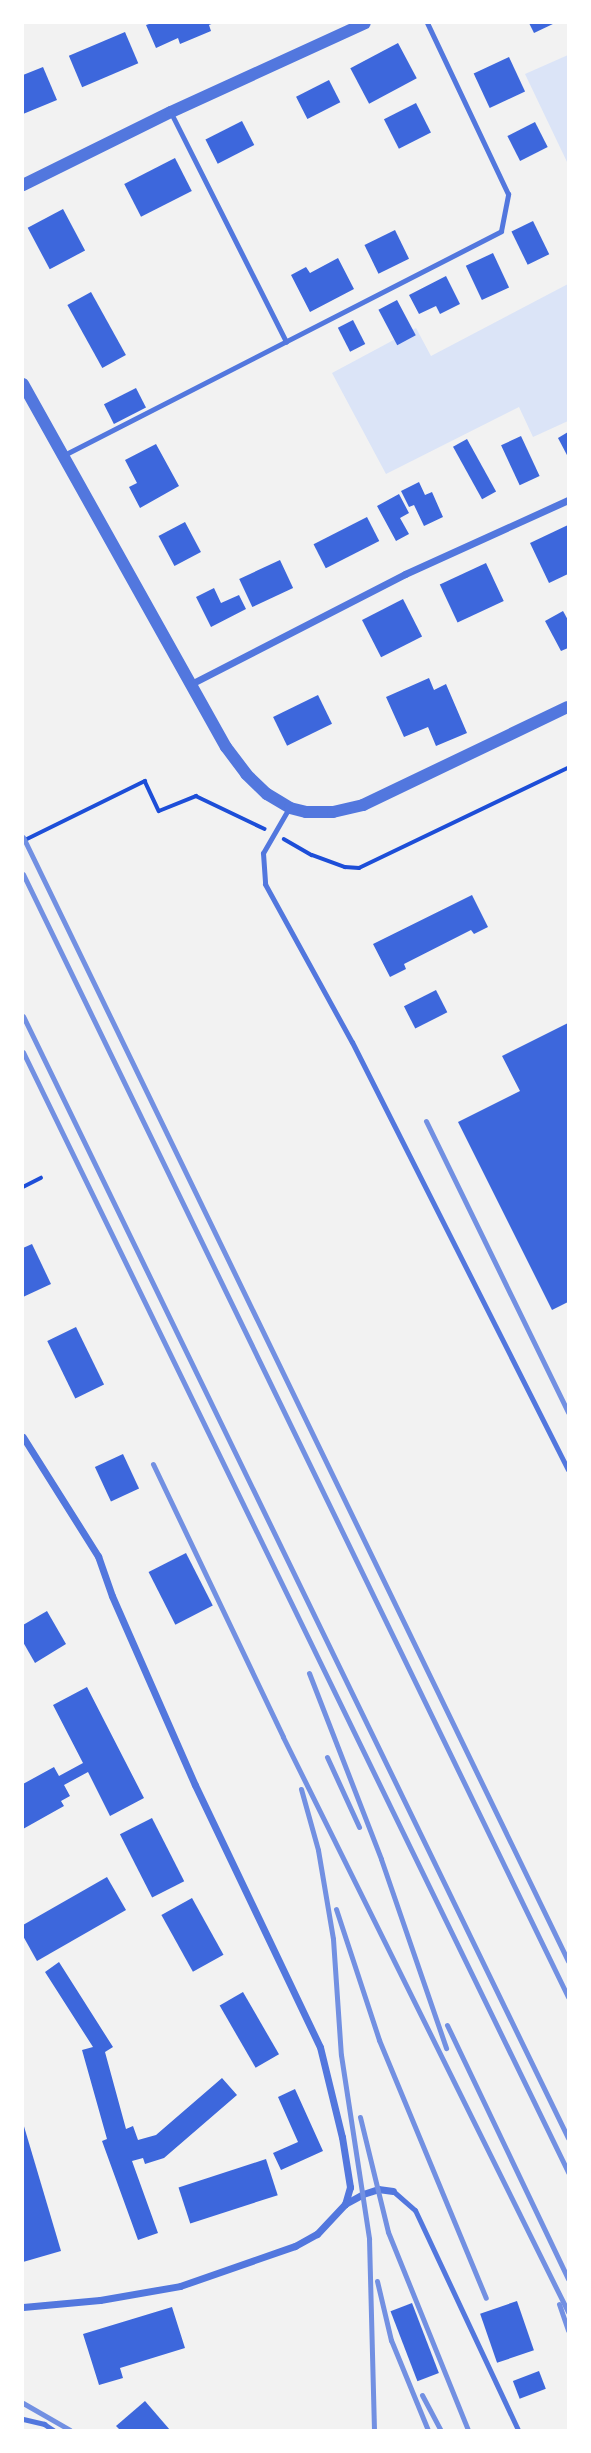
<!DOCTYPE html>
<html>
<head>
<meta charset="utf-8">
<style>
  body { margin:0 }
  #map { position:relative; width:591px; height:2453px; overflow:hidden; background:#f2f2f2; font-family:"PT Sans",sans-serif }
  div>[style] { position:absolute }
  .green>* { inset:0; background:#dbe4f7 }
  .building>* { inset:0; background:#3d67dc; transform-origin:0 0 }
  .path>* { height:3.5px; margin:-1.75px; padding:0 1.75px; transform-origin:1.75px; border-radius:1.75px; background:#1d4ed8 }
  .service>* { height:5px; margin:-2.5px; padding:0 2.5px; transform-origin:2.5px; border-radius:2.5px; background:#5277de }
  .minor>* { height:7px; margin:-3.5px; padding:0 3.5px; transform-origin:3.5px; border-radius:3.5px; background:#5277de }
  .tertiary>* { height:12px; margin:-6px; padding:0 6px; transform-origin:6px; border-radius:6px; background:#5277de }
  .rail>* { height:5px; margin:-2.5px; padding:0 2.5px; transform-origin:2.5px; border-radius:2.5px; background:#7290e2 }
  span { translate:-50% -50%; white-space:nowrap; text-align:center; line-height:1.15; -webkit-text-stroke:5px #fff; paint-order:stroke }
  .frame { position:absolute; inset:0; border:24px solid #fff; pointer-events:none }
</style>
</head>
<body>
<div id="map">
  <div class="green">
    <i style="clip-path:polygon(568px 55px,568px 164px,525px 74px)"></i>
    <i style="clip-path:polygon(568px 284px,568px 421px,533px 437px,519px 407px,386px 474px,332px 373px,416px 328px,431px 356px)"></i>
  </div>
  <div class="building">
    <i style="clip-path:polygon(152px 23px,214px 23px,209px 25px,211px 31px,180px 44px,178px 38px,156px 48px,146px 25px)"></i>
    <i style="clip-path:polygon(529px 23px,555px 23px,534px 33px)"></i>
    <i style="left:125px;top:32px;width:34px;height:61px;rotate:67deg"></i>
    <i style="left:398px;top:43px;width:40px;height:54px;rotate:62deg"></i>
    <i style="left:509px;top:57px;width:38px;height:39px;rotate:65deg"></i>
    <i style="clip-path:polygon(43px 67px,57px 100px,23px 114px,23px 75px)"></i>
    <i style="left:329px;top:80px;width:25px;height:37px;rotate:63deg"></i>
    <i style="left:416px;top:103px;width:33px;height:36px;rotate:63deg"></i>
    <i style="left:242px;top:121px;width:27px;height:41px;rotate:63deg"></i>
    <i style="left:535px;top:122px;width:28px;height:31px;rotate:63deg"></i>
    <i style="left:175px;top:158px;width:37px;height:57px;rotate:63deg"></i>
    <i style="left:63px;top:209px;width:47px;height:40px;rotate:62deg"></i>
    <i style="left:533px;top:221px;width:37px;height:24px;rotate:64deg"></i>
    <i style="left:395px;top:230px;width:32px;height:34px;rotate:64deg"></i>
    <i style="left:493px;top:253px;width:38px;height:30px;rotate:65deg"></i>
    <i style="clip-path:polygon(338px 258px,354px 289px,310px 312px,291px 275px,306px 267px,310px 273px)"></i>
    <i style="clip-path:polygon(446px 276px,460px 304px,440px 314px,436px 306px,419px 314px,409px 295px)"></i>
    <i style="left:91px;top:292px;width:72px;height:27px;rotate:61deg"></i>
    <i style="left:397px;top:300px;width:40px;height:21px;rotate:62deg"></i>
    <i style="left:353px;top:320px;width:27px;height:17px;rotate:63deg"></i>
    <i style="left:136px;top:388px;width:22px;height:36px;rotate:63deg"></i>
    <i style="clip-path:polygon(568px 432px,568px 457px,558px 438px)"></i>
    <i style="left:521px;top:436px;width:44px;height:22px;rotate:65deg"></i>
    <i style="left:467px;top:439px;width:60px;height:16px;rotate:61deg"></i>
    <i style="clip-path:polygon(156px 444px,179px 486px,140px 508px,129px 487px,137px 483px,125px 460px)"></i>
    <i style="clip-path:polygon(419px 482px,425px 495px,432px 492px,443px 517px,424px 526px,414px 505px,409px 507px,401px 491px)"></i>
    <i style="clip-path:polygon(399px 494px,409px 513px,400px 518px,409px 534px,396px 541px,377px 506px)"></i>
    <i style="left:367px;top:517px;width:27px;height:60px;rotate:63deg"></i>
    <i style="left:185px;top:522px;width:34px;height:30px;rotate:62deg"></i>
    <i style="clip-path:polygon(568px 525px,568px 574px,549px 583px,530px 543px)"></i>
    <i style="left:280px;top:560px;width:31px;height:45px;rotate:65deg"></i>
    <i style="left:486px;top:563px;width:42px;height:51px;rotate:65deg"></i>
    <i style="clip-path:polygon(214px 588px,221px 603px,239px 595px,246px 609px,211px 627px,196px 597px)"></i>
    <i style="left:403px;top:599px;width:42px;height:46px;rotate:63deg"></i>
    <i style="clip-path:polygon(563px 611px,568px 620px,568px 648px,561px 651px,545px 621px)"></i>
    <i style="clip-path:polygon(429px 678px,434px 690px,446px 684px,467px 733px,436px 746px,428px 727px,404px 737px,386px 697px)"></i>
    <i style="left:318px;top:695px;width:32px;height:50px;rotate:64deg"></i>
    <i style="clip-path:polygon(472px 895px,488px 927px,474px 934px,471px 930px,404px 964px,406px 969px,390px 977px,373px 944px)"></i>
    <i style="left:436px;top:990px;width:25px;height:36px;rotate:63deg"></i>
    <i style="clip-path:polygon(568px 1023px,568px 1302px,552px 1310px,458px 1122px,520px 1091px,502px 1056px)"></i>
    <i style="clip-path:polygon(32px 1244px,51px 1284px,23px 1297px,23px 1248px)"></i>
    <i style="left:76px;top:1327px;width:64px;height:32px;rotate:64deg"></i>
    <i style="left:123px;top:1454px;width:38px;height:31px;rotate:65deg"></i>
    <i style="left:186px;top:1553px;width:59px;height:42px;rotate:63deg"></i>
    <i style="clip-path:polygon(47px 1611px,66px 1644px,35px 1663px,23px 1642px,23px 1625px)"></i>
    <i style="clip-path:polygon(87px 1687px,144px 1798px,110px 1816px,88px 1772px,64px 1785px,70px 1796px,61px 1801px,64px 1806px,23px 1829px,23px 1784px,54px 1767px,59px 1776px,83px 1763px,53px 1705px)"></i>
    <i style="left:152px;top:1818px;width:71px;height:36px;rotate:63deg"></i>
    <i style="clip-path:polygon(107px 1877px,126px 1910px,37px 1961px,23px 1936px,23px 1925px)"></i>
    <i style="left:192px;top:1898px;width:65px;height:35px;rotate:61deg"></i>
    <i style="clip-path:polygon(59px 1962px,113px 2047px,105px 2052px,126px 2129px,133px 2126px,138px 2140px,156px 2135px,222px 2078px,237px 2095px,164px 2158px,145px 2164px,143px 2158px,132px 2161px,158px 2233px,138px 2240px,102px 2141px,107px 2139px,82px 2050px,93px 2047px,45px 1972px)"></i>
    <i style="left:243px;top:1992px;width:72px;height:27px;rotate:60deg"></i>
    <i style="clip-path:polygon(295px 2089px,323px 2151px,281px 2170px,273px 2153px,298px 2142px,278px 2097px)"></i>
    <i style="clip-path:polygon(23px 2123px,61px 2251px,23px 2262px)"></i>
    <i style="left:266px;top:2159px;width:38px;height:92px;rotate:72deg"></i>
    <i style="left:517px;top:2301px;width:52px;height:39px;rotate:71deg"></i>
    <i style="left:412px;top:2303px;width:75px;height:23px;rotate:69deg"></i>
    <i style="clip-path:polygon(172px 2307px,185px 2348px,120px 2368px,123px 2378px,99px 2385px,83px 2334px)"></i>
    <i style="left:539px;top:2371px;width:19px;height:28px;rotate:69deg"></i>
    <i style="clip-path:polygon(145px 2401px,170px 2430px,120px 2430px,116px 2426px)"></i>
  </div>
  <div class="path">
    <i style="left:284px;top:839px;width:32px;rotate:30deg"></i>
    <i style="left:312px;top:855px;width:35px;rotate:20deg"></i>
    <i style="left:345px;top:867px;width:14px;rotate:4deg"></i>
    <i style="left:359px;top:868px;width:232px;rotate:-25.6deg"></i>
    <i style="left:23px;top:841px;width:136px;rotate:-26.2deg"></i>
    <i style="left:145px;top:781px;width:33px;rotate:65deg"></i>
    <i style="left:159px;top:811px;width:40px;rotate:-22deg"></i>
    <i style="left:196px;top:796px;width:76px;rotate:25.6deg"></i>
    <i style="left:23px;top:1187px;width:20px;rotate:-27deg"></i>
  </div>
  <div class="service">
    <i style="left:171px;top:113px;width:256px;rotate:63.3deg"></i>
    <i style="left:64px;top:455px;width:491px;rotate:-27.1deg"></i>
    <i style="left:501px;top:231px;width:38px;rotate:-79deg"></i>
    <i style="left:508px;top:194px;width:189px;rotate:-115.3deg"></i>
    <i style="left:289px;top:808px;width:52px;rotate:120deg"></i>
    <i style="left:263px;top:853px;width:31px;rotate:86deg"></i>
    <i style="left:265px;top:884px;width:180px;rotate:61.2deg"></i>
    <i style="left:352px;top:1042px;width:479px;rotate:63.2deg"></i>
    <i style="left:393px;top:2191px;width:29px;rotate:41deg"></i>
    <i style="left:415px;top:2210px;width:243px;rotate:64.9deg"></i>
    <i style="left:23px;top:2419px;width:22px;rotate:13deg"></i>
    <i style="left:44px;top:2424px;width:11px;rotate:34deg"></i>
  </div>
  <div class="minor">
    <i style="left:191px;top:684px;width:241px;rotate:-27.2deg"></i>
    <i style="left:405px;top:574px;width:179px;rotate:-24.4deg"></i>
    <i style="left:23px;top:1437px;width:141px;rotate:57.8deg"></i>
    <i style="left:98px;top:1556px;width:42px;rotate:70.7deg"></i>
    <i style="left:112px;top:1596px;width:206px;rotate:66.3deg"></i>
    <i style="left:195px;top:1785px;width:290px;rotate:64.5deg"></i>
    <i style="left:320px;top:2047px;width:93px;rotate:76.3deg"></i>
    <i style="left:342px;top:2137px;width:51px;rotate:80.9deg"></i>
    <i style="left:350px;top:2187px;width:18px;rotate:106deg"></i>
    <i style="left:23px;top:2307px;width:77px;rotate:-5.2deg"></i>
    <i style="left:100px;top:2300px;width:81px;rotate:-9.9deg"></i>
    <i style="left:180px;top:2286px;width:122px;rotate:-19.2deg"></i>
    <i style="left:295px;top:2246px;width:25px;rotate:-29deg"></i>
    <i style="left:317px;top:2234px;width:41px;rotate:-47deg"></i>
    <i style="left:345px;top:2204px;width:21px;rotate:-29deg"></i>
    <i style="left:363px;top:2194px;width:16px;rotate:-18deg"></i>
    <i style="left:378px;top:2189px;width:15px;rotate:8deg"></i>
  </div>
  <div class="tertiary">
    <i style="left:23px;top:185px;width:165px;rotate:-26.3deg"></i>
    <i style="left:171px;top:112px;width:213px;rotate:-24.6deg"></i>
    <i style="left:23px;top:384px;width:416px;rotate:60.8deg"></i>
    <i style="left:226px;top:747px;width:34px;rotate:53deg"></i>
    <i style="left:246px;top:774px;width:29px;rotate:44deg"></i>
    <i style="left:267px;top:794px;width:27px;rotate:31deg"></i>
    <i style="left:290px;top:808px;width:16px;rotate:14deg"></i>
    <i style="left:306px;top:812px;width:27px"></i>
    <i style="left:333px;top:812px;width:31px;rotate:-13deg"></i>
    <i style="left:363px;top:805px;width:227px;rotate:-25.6deg"></i>
  </div>
  <div class="rail">
    <i style="left:23px;top:837px;width:1249px;rotate:64.13deg"></i>
    <i style="left:23px;top:874px;width:1248px;rotate:64.11deg"></i>
    <i style="left:23px;top:1016px;width:1247px;rotate:64.09deg"></i>
    <i style="left:23px;top:1052px;width:1246px;rotate:64.05deg"></i>
    <i style="left:426px;top:1121px;width:324px;rotate:64deg"></i>
    <i style="left:153px;top:1464px;width:302px;rotate:64.5deg"></i>
    <i style="left:283px;top:1737px;width:642px;rotate:63.63deg"></i>
    <i style="left:309px;top:1673px;width:199px;rotate:68.8deg"></i>
    <i style="left:381px;top:1859px;width:200px;rotate:71deg"></i>
    <i style="left:327px;top:1757px;width:77px;rotate:65.4deg"></i>
    <i style="left:301px;top:1789px;width:63px;rotate:74.4deg"></i>
    <i style="left:318px;top:1850px;width:90px;rotate:80.4deg"></i>
    <i style="left:333px;top:1939px;width:116px;rotate:86.1deg"></i>
    <i style="left:341px;top:2055px;width:186px;rotate:81.3deg"></i>
    <i style="left:369px;top:2239px;width:191px;rotate:88.5deg"></i>
    <i style="left:336px;top:1909px;width:138px;rotate:71.8deg"></i>
    <i style="left:379px;top:2040px;width:279px;rotate:67.5deg"></i>
    <i style="left:447px;top:2025px;width:281px;rotate:64.5deg"></i>
    <i style="left:360px;top:2117px;width:118px;rotate:76.3deg"></i>
    <i style="left:388px;top:2232px;width:214px;rotate:68deg"></i>
    <i style="left:377px;top:2281px;width:61px;rotate:76.7deg"></i>
    <i style="left:391px;top:2340px;width:97px;rotate:67.7deg"></i>
    <i style="left:559px;top:2304px;width:28px;rotate:71deg"></i>
    <i style="left:422px;top:2395px;width:40px;rotate:62deg"></i>
    <i style="left:23px;top:2403px;width:54px;rotate:29.9deg"></i>
  </div>
  <div class="frame"></div>
</div>
</body>
</html>
